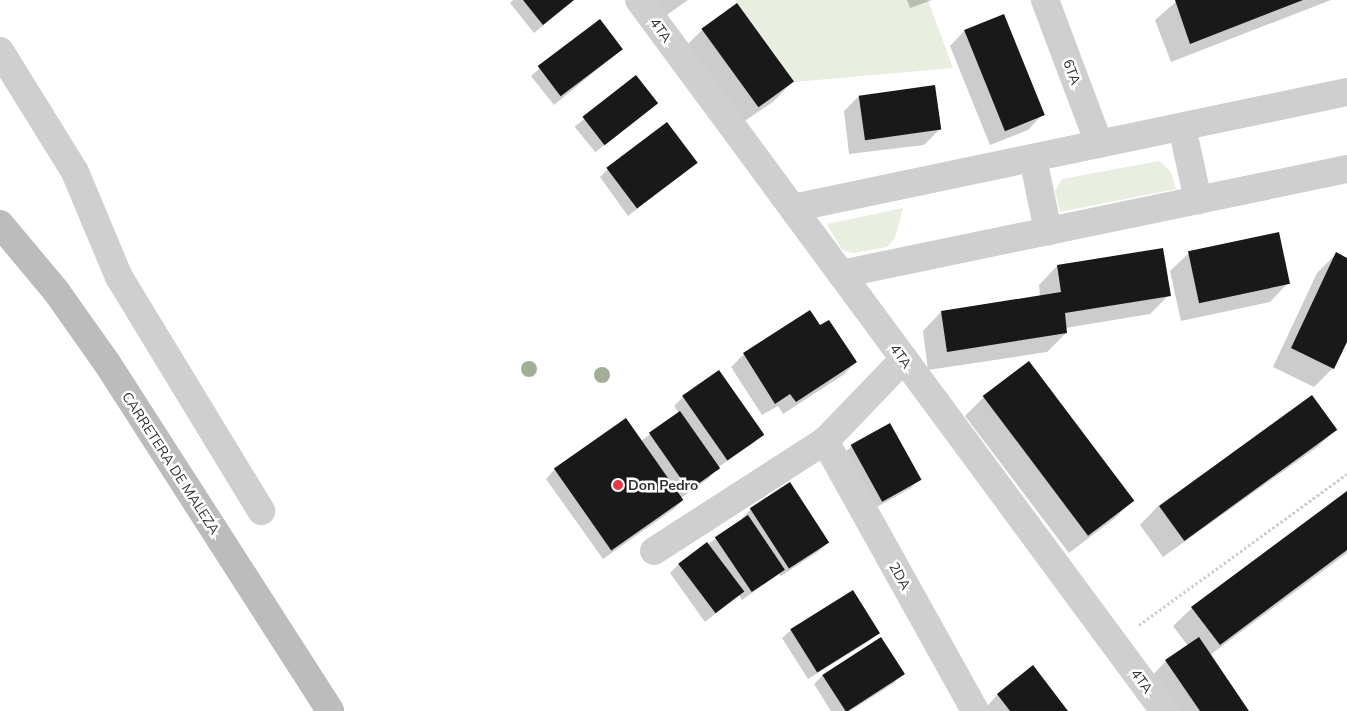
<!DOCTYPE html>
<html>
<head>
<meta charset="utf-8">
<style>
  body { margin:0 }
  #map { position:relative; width:1347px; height:711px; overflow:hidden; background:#fff; font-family:Mulish,sans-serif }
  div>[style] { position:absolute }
  .green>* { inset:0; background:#e8eee0 }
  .shadow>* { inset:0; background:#0003; transform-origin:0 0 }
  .building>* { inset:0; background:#191919; transform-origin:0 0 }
  .path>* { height:3px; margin-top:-1.5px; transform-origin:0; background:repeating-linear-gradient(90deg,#cfcfcf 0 2.5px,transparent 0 5px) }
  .minor>* { height:28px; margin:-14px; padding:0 14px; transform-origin:14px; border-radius:14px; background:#cfcfcf }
  .secondary>* { height:28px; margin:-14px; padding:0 14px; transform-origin:14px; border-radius:14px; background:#bcbcbc }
  .trees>* { width:16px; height:16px; margin:-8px; border-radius:50%; background:#a2af95 }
  .dots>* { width:14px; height:14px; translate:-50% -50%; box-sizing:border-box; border:2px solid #fff; border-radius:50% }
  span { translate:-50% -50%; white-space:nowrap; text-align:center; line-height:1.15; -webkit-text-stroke:5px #fff; paint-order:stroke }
  .street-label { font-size:14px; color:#323232 }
  .poi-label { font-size:14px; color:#323232; font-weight:700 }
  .left { translate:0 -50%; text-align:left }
</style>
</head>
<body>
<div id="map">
  <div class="green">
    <i style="clip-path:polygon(735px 0,928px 0,953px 68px,794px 82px)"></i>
    <i style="clip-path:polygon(1159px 161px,1171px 172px,1176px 189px,1060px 212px,1055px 191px,1062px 179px)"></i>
    <i style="clip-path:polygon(903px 208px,895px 238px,887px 247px,853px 253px,842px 250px,827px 224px)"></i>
  </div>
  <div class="shadow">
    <i style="clip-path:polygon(513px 0,574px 0,534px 33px,510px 3px)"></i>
    <i style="clip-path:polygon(648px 0,688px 0,661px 19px)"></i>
    <i style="clip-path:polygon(907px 0,932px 0,910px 8px)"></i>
    <i style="clip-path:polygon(1178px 0,1331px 0,1171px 62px,1155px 20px)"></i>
    <i style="clip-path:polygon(703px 29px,792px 82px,774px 101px,739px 125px,684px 48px)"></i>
    <i style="clip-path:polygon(965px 30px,1043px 114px,1028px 130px,990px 145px,950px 46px)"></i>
    <i style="clip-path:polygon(622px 49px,554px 105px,531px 76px,540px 68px)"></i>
    <i style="left:636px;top:77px;width:33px;height:79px;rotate:51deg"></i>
    <i style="clip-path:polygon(859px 96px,940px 129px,924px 145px,849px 154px,844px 111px)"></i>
    <i style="clip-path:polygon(696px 163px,628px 216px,600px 177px,608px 169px)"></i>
    <i style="clip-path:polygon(1189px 253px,1288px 283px,1270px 302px,1181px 321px,1170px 271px)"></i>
    <i style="clip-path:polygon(1336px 254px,1347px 259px,1347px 340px,1333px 368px,1314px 387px,1273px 367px,1317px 273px)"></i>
    <i style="clip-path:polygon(1057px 266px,1169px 295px,1150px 314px,1065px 328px,1066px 333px,1047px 352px,928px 370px,923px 331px,941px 312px,1040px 296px,1039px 285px)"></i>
    <i style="clip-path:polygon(810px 311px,820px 327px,856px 362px,843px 375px,783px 414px,778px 406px,762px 415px,731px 367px,744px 354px)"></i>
    <i style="clip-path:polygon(1029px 363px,1133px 500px,1115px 518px,1069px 553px,965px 416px,984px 397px)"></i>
    <i style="clip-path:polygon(683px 397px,762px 435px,753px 443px,717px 468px,709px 478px,681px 498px,683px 500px,674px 509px,603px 559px,546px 479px,554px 470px,626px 419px,641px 441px,679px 413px,674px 406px)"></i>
    <i style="clip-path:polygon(1312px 397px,1335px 430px,1316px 448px,1163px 557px,1140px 525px,1158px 506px)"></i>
    <i style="clip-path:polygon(852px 446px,919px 479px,911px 488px,873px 509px,843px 454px)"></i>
    <i style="clip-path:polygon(1347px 492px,1347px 553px,1210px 655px,1248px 711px,1169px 711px,1148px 680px,1166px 661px,1188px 646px,1173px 626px,1192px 608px)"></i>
    <i style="clip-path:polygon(751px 509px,828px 542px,819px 551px,781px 576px,779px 574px,742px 600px,739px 595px,705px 622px,670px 573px,679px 564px,743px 520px,742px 518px)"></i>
    <i style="clip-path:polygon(791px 630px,878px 632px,869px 641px,808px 679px,782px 638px)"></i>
    <i style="clip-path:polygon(1033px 667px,1066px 711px,983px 711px,997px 695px)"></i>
    <i style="clip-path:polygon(903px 674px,894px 683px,850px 711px,831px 711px,814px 684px,823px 675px)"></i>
  </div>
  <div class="building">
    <i style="clip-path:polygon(523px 0,574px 0,543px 25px)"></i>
    <i style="clip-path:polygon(1175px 0,1303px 0,1190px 44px)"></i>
    <i style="left:737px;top:3px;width:97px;height:44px;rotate:54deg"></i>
    <i style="left:1004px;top:14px;width:109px;height:43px;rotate:68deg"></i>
    <i style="left:600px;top:19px;width:38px;height:78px;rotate:53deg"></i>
    <i style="left:636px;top:75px;width:36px;height:68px;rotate:52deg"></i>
    <i style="left:935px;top:85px;width:45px;height:77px;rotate:82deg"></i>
    <i style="left:667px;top:122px;width:51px;height:76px;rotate:53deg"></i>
    <i style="left:1279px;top:232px;width:53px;height:93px;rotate:78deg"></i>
    <i style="clip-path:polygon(1163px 248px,1171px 296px,1065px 313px,1067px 333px,947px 352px,941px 311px,1061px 292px,1057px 265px)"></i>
    <i style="clip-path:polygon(1336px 252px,1347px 258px,1347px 342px,1334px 369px,1291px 348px)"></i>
    <i style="clip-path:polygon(810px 310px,820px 325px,829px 320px,857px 362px,796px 402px,790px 394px,775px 404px,743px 353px)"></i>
    <i style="left:1029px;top:361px;width:175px;height:58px;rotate:53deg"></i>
    <i style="left:719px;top:370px;width:79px;height:45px;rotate:55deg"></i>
    <i style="left:1312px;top:395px;width:43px;height:189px;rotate:54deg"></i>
    <i style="left:680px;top:411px;width:70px;height:38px;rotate:55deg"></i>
    <i style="left:626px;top:418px;width:100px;height:88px;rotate:55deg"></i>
    <i style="left:890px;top:423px;width:65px;height:45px;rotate:61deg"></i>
    <i style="left:790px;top:482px;width:72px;height:48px;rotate:57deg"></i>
    <i style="clip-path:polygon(1347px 491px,1347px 550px,1220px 645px,1191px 607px)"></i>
    <i style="left:748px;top:515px;width:66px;height:40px;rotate:56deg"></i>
    <i style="left:707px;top:542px;width:62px;height:36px;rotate:53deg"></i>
    <i style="left:853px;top:590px;width:51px;height:74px;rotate:58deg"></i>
    <i style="left:881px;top:637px;width:44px;height:70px;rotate:57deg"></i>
    <i style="clip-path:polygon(1199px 637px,1249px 711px,1200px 711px,1165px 660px)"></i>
    <i style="clip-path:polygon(1033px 665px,1068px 711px,1010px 711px,997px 694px)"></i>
  </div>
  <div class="path">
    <i style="left:1139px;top:625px;width:257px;rotate:-36deg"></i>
  </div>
  <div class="minor">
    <i style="left:639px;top:0;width:884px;rotate:53.56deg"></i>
    <i style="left:1045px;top:0;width:154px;rotate:69.4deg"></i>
    <i style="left:0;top:51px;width:142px;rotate:58.2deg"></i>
    <i style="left:75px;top:172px;width:114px;rotate:67.3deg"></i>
    <i style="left:119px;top:277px;width:274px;rotate:58.7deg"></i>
    <i style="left:1182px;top:127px;width:75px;rotate:77.6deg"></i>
    <i style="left:1033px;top:158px;width:75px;rotate:78.4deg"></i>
    <i style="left:793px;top:208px;width:566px;rotate:-11.83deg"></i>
    <i style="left:841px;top:274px;width:517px;rotate:-11.72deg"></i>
    <i style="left:825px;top:441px;width:309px;rotate:60.9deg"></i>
    <i style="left:654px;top:551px;width:203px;rotate:-32.8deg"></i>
    <i style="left:825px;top:441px;width:114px;rotate:-46.1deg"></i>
  </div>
  <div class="secondary">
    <i style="left:0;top:224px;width:87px;rotate:50.1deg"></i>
    <i style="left:56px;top:291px;width:88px;rotate:54.7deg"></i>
    <i style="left:107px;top:363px;width:413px;rotate:57.3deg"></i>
  </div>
  <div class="trees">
    <i style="left:529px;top:369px"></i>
    <i style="left:602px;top:375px"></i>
  </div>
  <div class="dots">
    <i style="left:618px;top:485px;background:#e33946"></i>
  </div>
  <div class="street-label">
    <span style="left:661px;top:30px;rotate:54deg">4TA</span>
    <span style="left:1072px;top:72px;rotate:70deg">6TA</span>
    <span style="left:901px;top:356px;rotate:54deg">4TA</span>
    <span style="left:171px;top:463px;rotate:57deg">CARRETERA DE MALEZA</span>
    <span style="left:900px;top:576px;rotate:61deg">2DA</span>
    <span style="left:1142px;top:681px;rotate:54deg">4TA</span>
  </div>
  <div class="poi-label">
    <span class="left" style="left:628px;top:485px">Don Pedro</span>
  </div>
</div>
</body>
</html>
